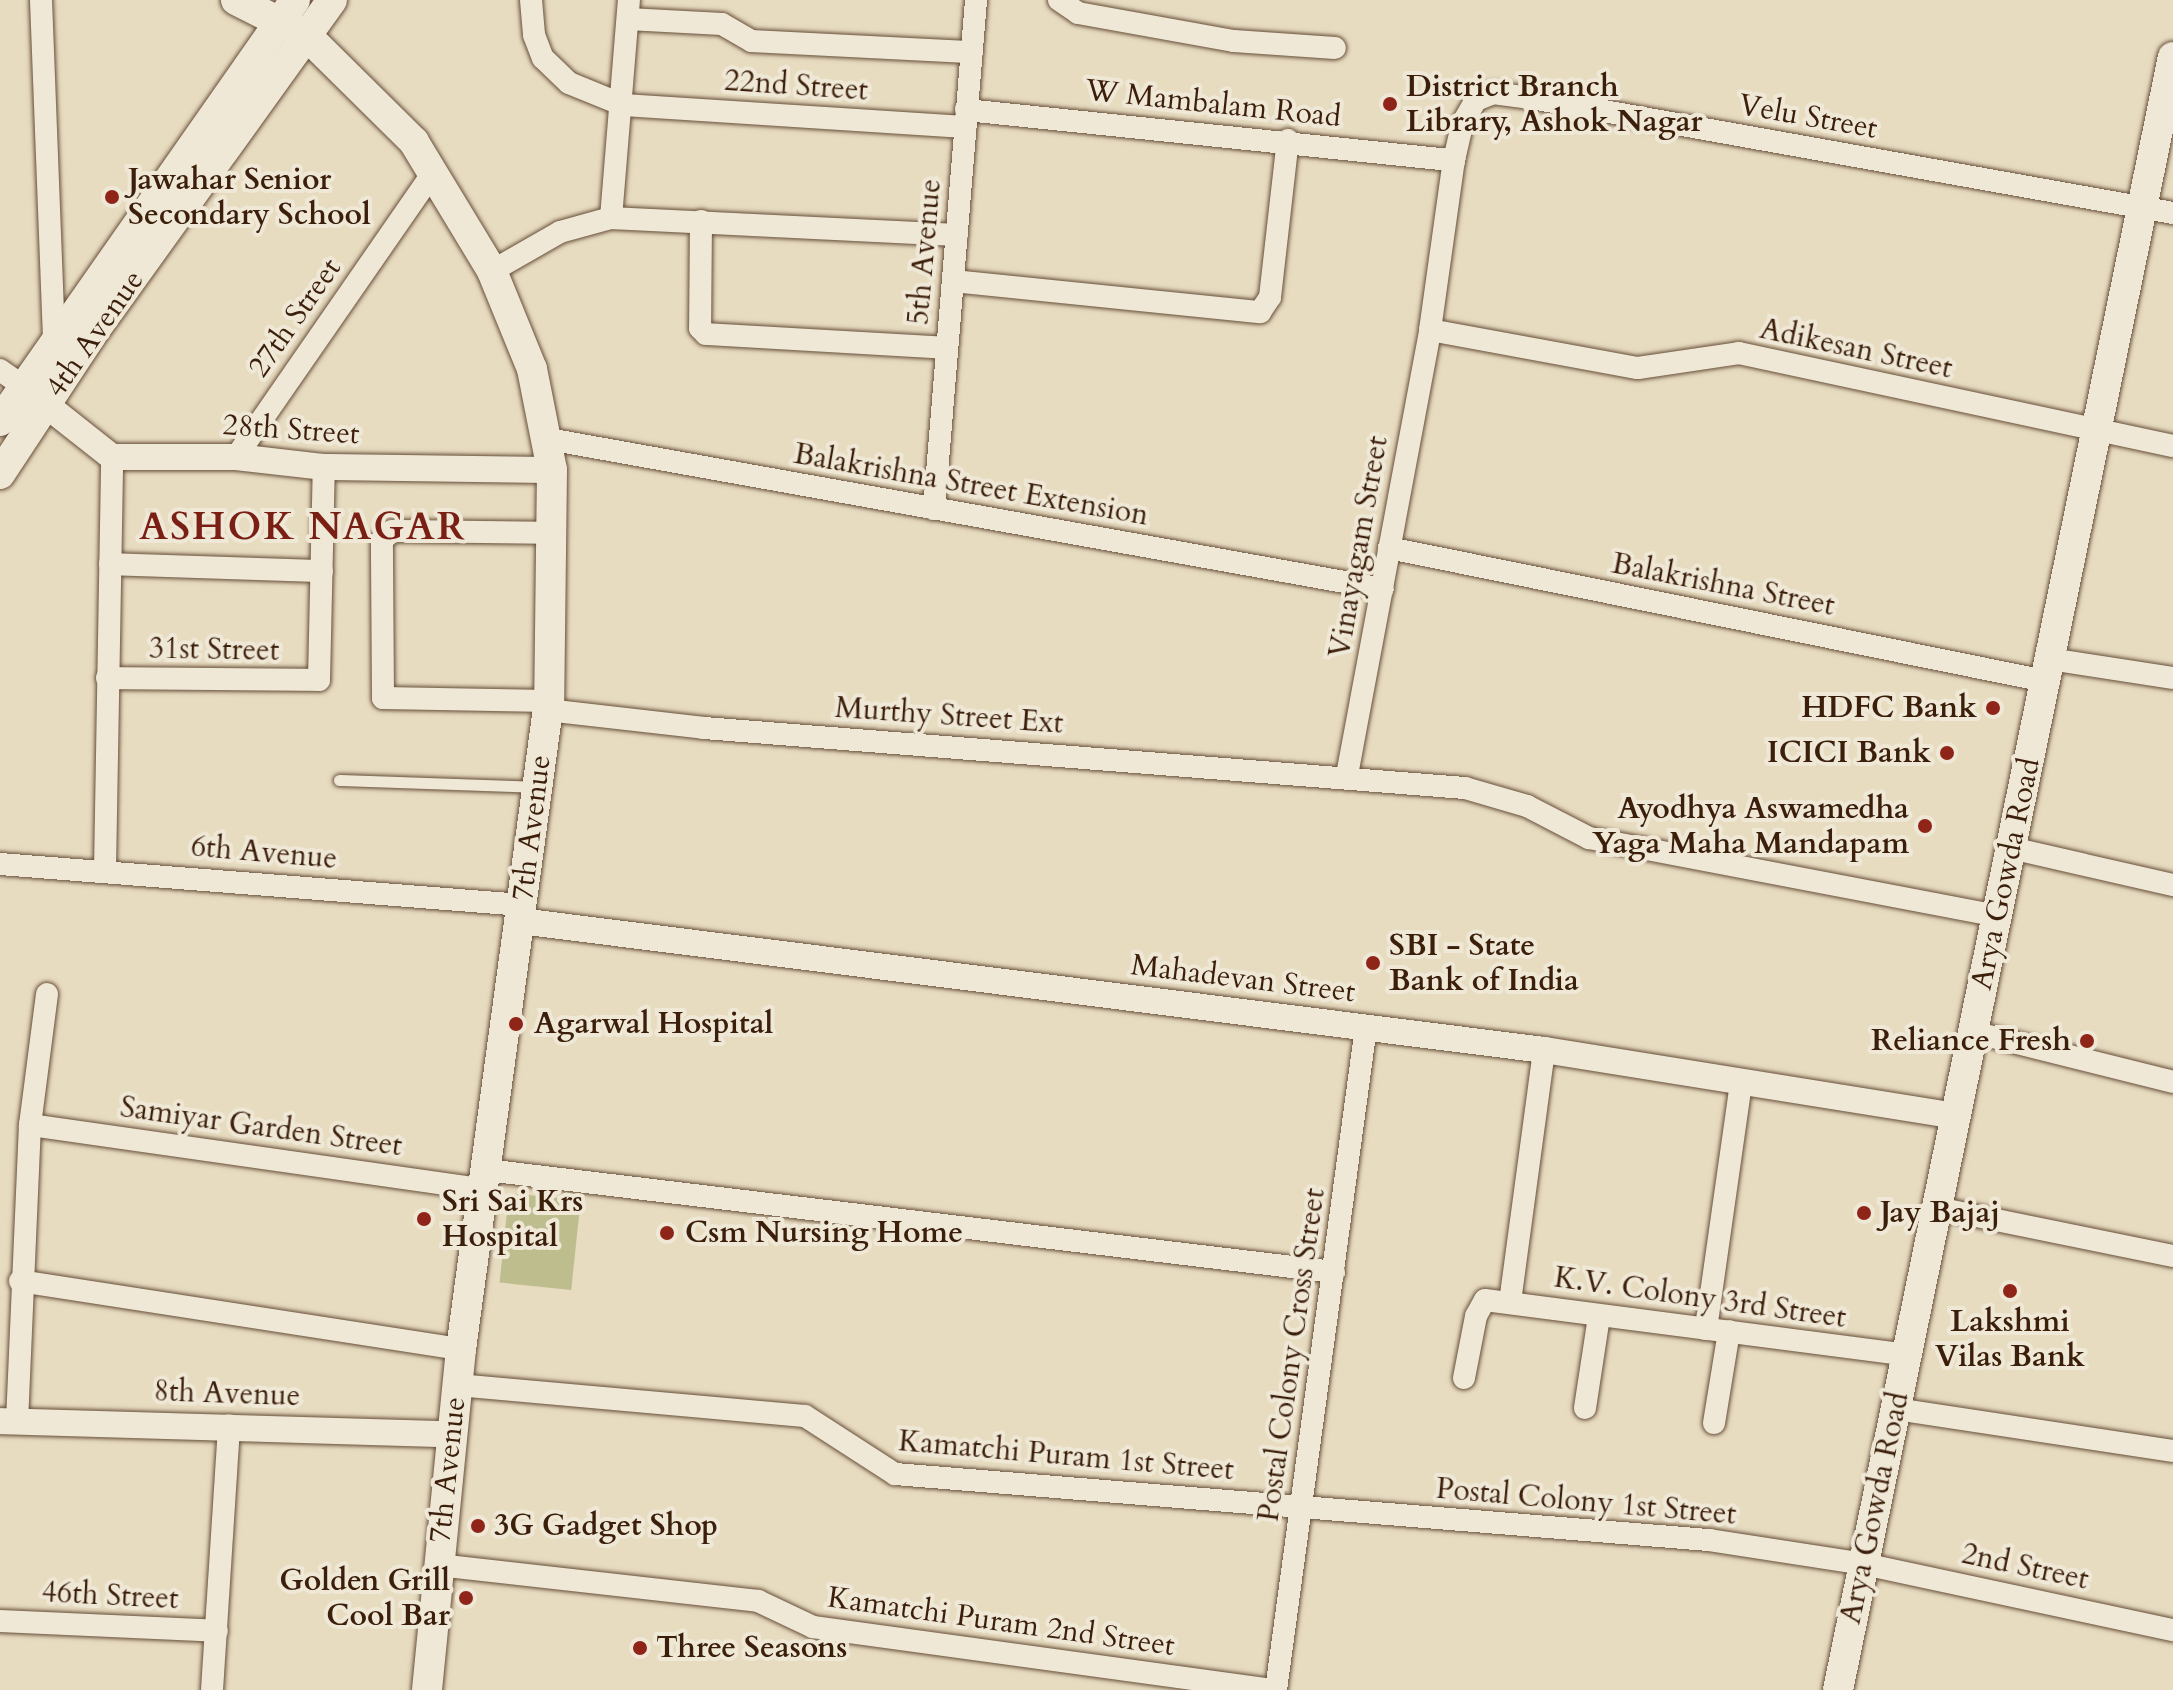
<!DOCTYPE html>
<html>
<head>
<meta charset="utf-8">
<style>
  body { margin:0 }
  #map { position:relative; width:2173px; height:1690px; overflow:hidden; background:#e7dbc0; font-family:Cardo,serif }
  div>[style] { position:absolute }
  .green>* { inset:0; background:#bebd8d; transform-origin:0 0 }
  .roads { filter:drop-shadow(0 0 2px #674e38) drop-shadow(0 0 2px #674e38) }
  .service>* { height:11px; margin:-5.5px; padding:0 5.5px; transform-origin:5.5px; border-radius:5.5px; background:#efe8d6 }
  .minor>* { height:22px; margin:-11px; padding:0 11px; transform-origin:11px; border-radius:11px; background:#efe8d6 }
  .tertiary>* { height:26px; margin:-13px; padding:0 13px; transform-origin:13px; border-radius:13px; background:#efe8d6 }
  .secondary>* { height:30px; margin:-15px; padding:0 15px; transform-origin:15px; border-radius:15px; background:#efe8d6 }
  .dots>* { width:22px; height:22px; translate:-50% -50%; box-sizing:border-box; border:4px solid #efe8d6; border-radius:50% }
  span { translate:-50% -50%; white-space:nowrap; text-align:center; line-height:1.15; -webkit-text-stroke:8px #efe8d6; paint-order:stroke }
  .street-label { font-size:30px; color:#3c1f0b }
  .poi-label { font-size:30px; color:#3c1f0b; font-weight:700 }
  .left { translate:0 -50%; text-align:left }
  .right { translate:-100% -50%; text-align:right }
  .district-label { font-size:38px; color:#7a1f14; font-weight:700; letter-spacing:2px }
</style>
</head>
<body>
<div id="map">
  <div class="green">
    <i style="left:509px;top:1193px;width:72px;height:90px;rotate:6deg"></i>
  </div>
  <div class="roads">
    <div class="service">
      <i style="left:339px;top:780px;width:197px;rotate:2deg"></i>
    </div>
    <div class="minor">
      <i style="left:41px;top:0;width:343px;rotate:87.8deg"></i>
      <i style="left:531px;top:0;width:35px;rotate:85deg"></i>
      <i style="left:534px;top:35px;width:25px;rotate:69deg"></i>
      <i style="left:543px;top:58px;width:36px;rotate:44deg"></i>
      <i style="left:569px;top:83px;width:58px;rotate:22.2deg"></i>
      <i style="left:623px;top:105px;width:343px;rotate:3.7deg"></i>
      <i style="left:1059px;top:0;width:23px;rotate:34deg"></i>
      <i style="left:1078px;top:13px;width:158px;rotate:10.2deg"></i>
      <i style="left:1234px;top:41px;width:101px;rotate:4deg"></i>
      <i style="left:628px;top:19px;width:94px;rotate:3deg"></i>
      <i style="left:722px;top:24px;width:34px;rotate:30deg"></i>
      <i style="left:752px;top:41px;width:220px;rotate:2.9deg"></i>
      <i style="left:966px;top:110px;width:491px;rotate:5.9deg"></i>
      <i style="left:611px;top:218px;width:219px;rotate:-85.3deg"></i>
      <i style="left:701px;top:221px;width:107px;rotate:90.5deg"></i>
      <i style="left:700px;top:328px;width:8px;rotate:45deg"></i>
      <i style="left:706px;top:334px;width:241px;rotate:3.3deg"></i>
      <i style="left:492px;top:271px;width:78px;rotate:-29.8deg"></i>
      <i style="left:560px;top:232px;width:53px;rotate:-15.4deg"></i>
      <i style="left:611px;top:218px;width:346px;rotate:2.8deg"></i>
      <i style="left:953px;top:281px;width:309px;rotate:5.8deg"></i>
      <i style="left:1260px;top:312px;width:18px;rotate:-56deg"></i>
      <i style="left:1270px;top:297px;width:158px;rotate:-83.5deg"></i>
      <i style="left:1430px;top:330px;width:211px;rotate:10.4deg"></i>
      <i style="left:1638px;top:368px;width:102px;rotate:-8.4deg"></i>
      <i style="left:1739px;top:353px;width:444px;rotate:12.1deg"></i>
      <i style="left:0;top:370px;width:29px;rotate:35deg"></i>
      <i style="left:548px;top:439px;width:848px;rotate:10.18deg"></i>
      <i style="left:236px;top:457px;width:344px;rotate:-55.3deg"></i>
      <i style="left:934px;top:509px;width:511px;rotate:-85.28deg"></i>
      <i style="left:1389px;top:548px;width:669px;rotate:11.46deg"></i>
      <i style="left:110px;top:564px;width:212px;rotate:1.9deg"></i>
      <i style="left:2050px;top:659px;width:124px;rotate:8.8deg"></i>
      <i style="left:107px;top:678px;width:212px;rotate:0.5deg"></i>
      <i style="left:319px;top:680px;width:213px;rotate:-88.7deg"></i>
      <i style="left:549px;top:701px;width:166px;rotate:-179deg"></i>
      <i style="left:383px;top:698px;width:158px;rotate:-90.4deg"></i>
      <i style="left:382px;top:540px;width:13px;rotate:-42deg"></i>
      <i style="left:392px;top:531px;width:160px;rotate:0.7deg"></i>
      <i style="left:547px;top:710px;width:158px;rotate:6.5deg"></i>
      <i style="left:704px;top:728px;width:763px;rotate:4.51deg"></i>
      <i style="left:1465px;top:788px;width:65px;rotate:16.2deg"></i>
      <i style="left:1527px;top:806px;width:70px;rotate:27.3deg"></i>
      <i style="left:1589px;top:838px;width:415px;rotate:10.8deg"></i>
      <i style="left:1347px;top:775px;width:453px;rotate:-79.4deg"></i>
      <i style="left:1430px;top:330px;width:172px;rotate:-82deg"></i>
      <i style="left:1454px;top:160px;width:37px;rotate:-77deg"></i>
      <i style="left:1462px;top:124px;width:28px;rotate:-60deg"></i>
      <i style="left:1476px;top:100px;width:18px;rotate:-22deg"></i>
      <i style="left:1493px;top:93px;width:44px;rotate:7.8deg"></i>
      <i style="left:1537px;top:99px;width:646px;rotate:10.16deg"></i>
      <i style="left:2011px;top:848px;width:166px;rotate:12.9deg"></i>
      <i style="left:0;top:864px;width:524px;rotate:4.49deg"></i>
      <i style="left:105px;top:870px;width:413px;rotate:-89deg"></i>
      <i style="left:1973px;top:1032px;width:206px;rotate:14deg"></i>
      <i style="left:30px;top:1125px;width:457px;rotate:8.1deg"></i>
      <i style="left:486px;top:1170px;width:854px;rotate:6.86deg"></i>
      <i style="left:1937px;top:1208px;width:241px;rotate:11.5deg"></i>
      <i style="left:20px;top:1281px;width:446px;rotate:8.8deg"></i>
      <i style="left:1510px;top:1302px;width:254px;rotate:-82.3deg"></i>
      <i style="left:1706px;top:1329px;width:249px;rotate:-81.9deg"></i>
      <i style="left:1464px;top:1378px;width:63px;rotate:-79deg"></i>
      <i style="left:1476px;top:1316px;width:18px;rotate:-61deg"></i>
      <i style="left:1485px;top:1300px;width:426px;rotate:7.4deg"></i>
      <i style="left:457px;top:1385px;width:349px;rotate:5.1deg"></i>
      <i style="left:805px;top:1416px;width:107px;rotate:32.8deg"></i>
      <i style="left:895px;top:1474px;width:817px;rotate:4.64deg"></i>
      <i style="left:1709px;top:1540px;width:157px;rotate:8.8deg"></i>
      <i style="left:1864px;top:1564px;width:316px;rotate:12.1deg"></i>
      <i style="left:1585px;top:1408px;width:93px;rotate:-81.3deg"></i>
      <i style="left:1896px;top:1409px;width:280px;rotate:8.6deg"></i>
      <i style="left:17px;top:1422px;width:297px;rotate:-87.5deg"></i>
      <i style="left:30px;top:1125px;width:132px;rotate:-82.6deg"></i>
      <i style="left:1714px;top:1423px;width:93px;rotate:-80.7deg"></i>
      <i style="left:438px;top:1565px;width:322px;rotate:6.4deg"></i>
      <i style="left:758px;top:1601px;width:61px;rotate:25.3deg"></i>
      <i style="left:813px;top:1627px;width:465px;rotate:7.8deg"></i>
      <i style="left:0;top:1621px;width:217px;rotate:2.6deg"></i>
      <i style="left:212px;top:1690px;width:265px;rotate:-86.3deg"></i>
      <i style="left:1276px;top:1690px;width:669px;rotate:-82.27deg"></i>
    </div>
    <div class="tertiary">
      <i style="left:31px;top:393px;width:103px;rotate:38.3deg"></i>
      <i style="left:112px;top:457px;width:124px"></i>
      <i style="left:236px;top:457px;width:89px;rotate:6.5deg"></i>
      <i style="left:324px;top:467px;width:228px;rotate:0.8deg"></i>
      <i style="left:520px;top:921px;width:1032px;rotate:7.18deg"></i>
      <i style="left:1544px;top:1050px;width:417px;rotate:9.1deg"></i>
      <i style="left:0;top:1421px;width:451px;rotate:1.7deg"></i>
    </div>
    <div class="secondary">
      <i style="left:236px;top:0;width:80px;rotate:26.9deg"></i>
      <i style="left:307px;top:36px;width:151px;rotate:44.7deg"></i>
      <i style="left:414px;top:142px;width:151px;rotate:58.8deg"></i>
      <i style="left:492px;top:271px;width:106px;rotate:67.8deg"></i>
      <i style="left:532px;top:369px;width:103px;rotate:78.8deg"></i>
      <i style="left:552px;top:470px;width:231px;rotate:90.7deg"></i>
      <i style="left:549px;top:701px;width:654px;rotate:97.73deg"></i>
      <i style="left:461px;top:1349px;width:343px;rotate:95.7deg"></i>
      <i style="left:0;top:421px;width:514px;rotate:-54.98deg"></i>
      <i style="left:0;top:474px;width:173px;rotate:-56.6deg"></i>
      <i style="left:95px;top:330px;width:406px;rotate:-54.3deg"></i>
      <i style="left:1838px;top:1690px;width:1667px;rotate:-78.41deg"></i>
    </div>
  </div>
  <div class="dots">
    <i style="left:1390px;top:104px;background:#8f2418"></i>
    <i style="left:112px;top:197px;background:#8f2418"></i>
    <i style="left:1993px;top:708px;background:#8f2418"></i>
    <i style="left:1947px;top:753px;background:#8f2418"></i>
    <i style="left:1925px;top:826px;background:#8f2418"></i>
    <i style="left:1373px;top:963px;background:#8f2418"></i>
    <i style="left:516px;top:1024px;background:#8f2418"></i>
    <i style="left:2087px;top:1041px;background:#8f2418"></i>
    <i style="left:1864px;top:1213px;background:#8f2418"></i>
    <i style="left:424px;top:1219px;background:#8f2418"></i>
    <i style="left:667px;top:1233px;background:#8f2418"></i>
    <i style="left:2010px;top:1291px;background:#8f2418"></i>
    <i style="left:478px;top:1526px;background:#8f2418"></i>
    <i style="left:466px;top:1598px;background:#8f2418"></i>
    <i style="left:640px;top:1648px;background:#8f2418"></i>
  </div>
  <div class="street-label">
    <span style="left:796px;top:86px;rotate:4deg">22nd Street</span>
    <span style="left:1213px;top:104px;rotate:6deg">W Mambalam Road</span>
    <span style="left:1808px;top:117px;rotate:10deg">Velu Street</span>
    <span style="left:925px;top:252px;rotate:-85deg">5th Avenue</span>
    <span style="left:295px;top:318px;rotate:-55deg">27th Street</span>
    <span style="left:95px;top:334px;rotate:-55deg">4th Avenue</span>
    <span style="left:1856px;top:349px;rotate:12deg">Adikesan Street</span>
    <span style="left:291px;top:430px;rotate:4deg">28th Street</span>
    <span style="left:971px;top:485px;rotate:10deg">Balakrishna Street Extension</span>
    <span style="left:1359px;top:547px;rotate:-80deg">Vinayagam Street</span>
    <span style="left:1723px;top:585px;rotate:11deg">Balakrishna Street</span>
    <span style="left:214px;top:650px;rotate:1deg">31st Street</span>
    <span style="left:949px;top:716px;rotate:4deg">Murthy Street Ext</span>
    <span style="left:532px;top:828px;rotate:-83deg">7th Avenue</span>
    <span style="left:264px;top:853px;rotate:5deg">6th Avenue</span>
    <span style="left:2006px;top:874px;rotate:-78deg">Arya Gowda Road</span>
    <span style="left:1243px;top:979px;rotate:7deg">Mahadevan Street</span>
    <span style="left:261px;top:1127px;rotate:8deg">Samiyar Garden Street</span>
    <span style="left:1700px;top:1298px;rotate:8deg">K.V. Colony 3rd Street</span>
    <span style="left:1292px;top:1355px;rotate:-82deg">Postal Colony Cross Street</span>
    <span style="left:227px;top:1394px;rotate:2deg">8th Avenue</span>
    <span style="left:1066px;top:1456px;rotate:5deg">Kamatchi Puram 1st Street</span>
    <span style="left:448px;top:1470px;rotate:-84deg">7th Avenue</span>
    <span style="left:1586px;top:1502px;rotate:5deg">Postal Colony 1st Street</span>
    <span style="left:1875px;top:1508px;rotate:-78deg">Arya Gowda Road</span>
    <span style="left:2025px;top:1567px;rotate:12deg">2nd Street</span>
    <span style="left:110px;top:1596px;rotate:3deg">46th Street</span>
    <span style="left:1001px;top:1622px;rotate:8deg">Kamatchi Puram 2nd Street</span>
  </div>
  <div class="poi-label">
    <span class="left" style="left:1406px;top:104px">District Branch<br>Library, Ashok Nagar</span>
    <span class="left" style="left:128px;top:197px">Jawahar Senior<br>Secondary School</span>
    <span class="right" style="left:1977px;top:708px">HDFC Bank</span>
    <span class="right" style="left:1931px;top:753px">ICICI Bank</span>
    <span class="right" style="left:1909px;top:826px">Ayodhya Aswamedha<br>Yaga Maha Mandapam</span>
    <span class="left" style="left:1389px;top:963px">SBI - State<br>Bank of India</span>
    <span class="left" style="left:534px;top:1024px">Agarwal Hospital</span>
    <span class="right" style="left:2071px;top:1041px">Reliance Fresh</span>
    <span class="left" style="left:442px;top:1219px">Sri Sai Krs<br>Hospital</span>
    <span class="left" style="left:1880px;top:1213px">Jay Bajaj</span>
    <span class="left" style="left:685px;top:1233px">Csm Nursing Home</span>
    <span style="left:2010px;top:1339px">Lakshmi<br>Vilas Bank</span>
    <span class="left" style="left:494px;top:1526px">3G Gadget Shop</span>
    <span class="right" style="left:450px;top:1598px">Golden Grill<br>Cool Bar</span>
    <span class="left" style="left:656px;top:1648px">Three Seasons</span>
  </div>
  <div class="district-label">
    <span style="left:303px;top:528px">ASHOK NAGAR</span>
  </div>
</div>
</body>
</html>
